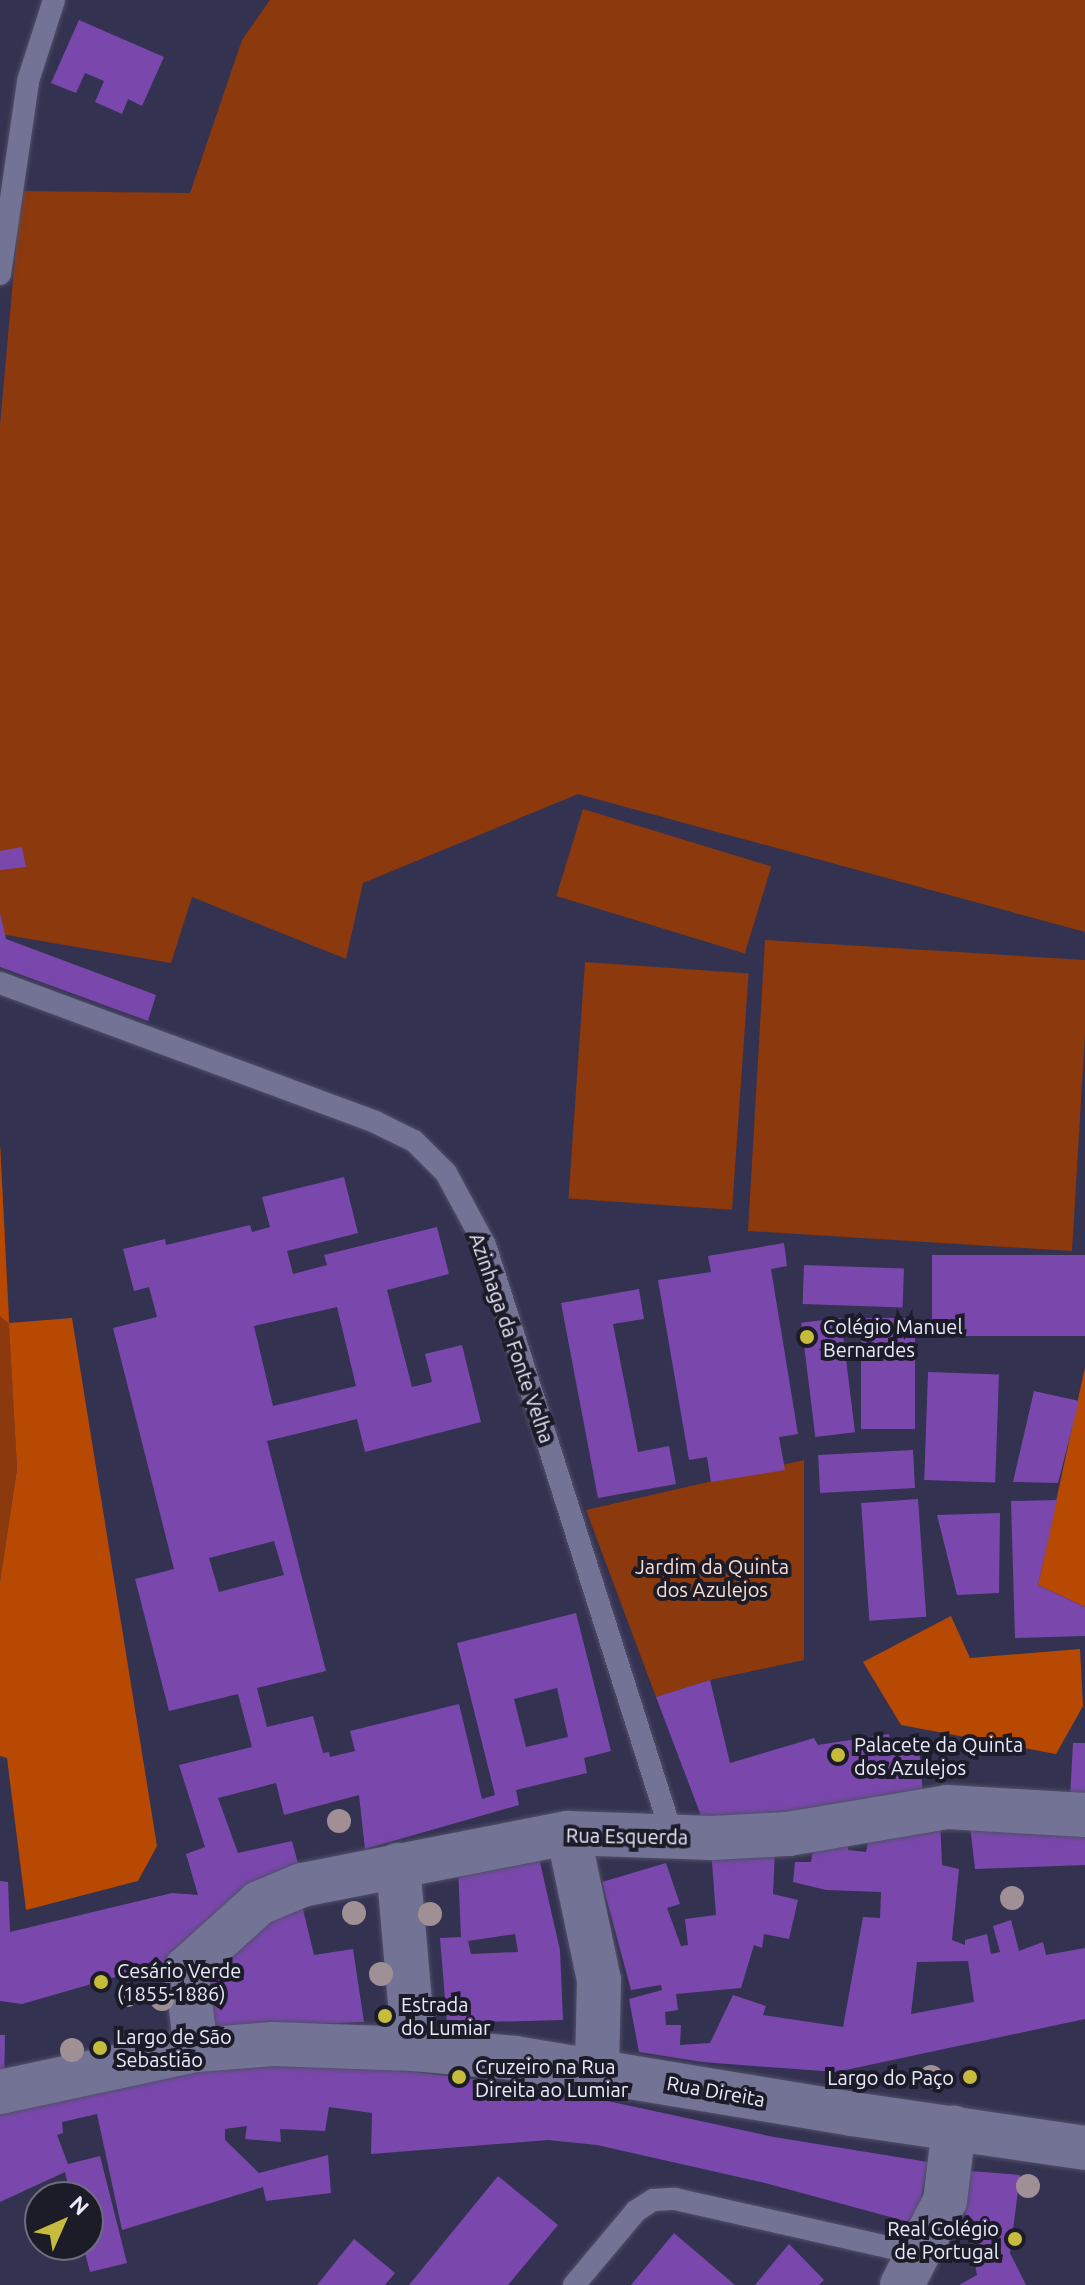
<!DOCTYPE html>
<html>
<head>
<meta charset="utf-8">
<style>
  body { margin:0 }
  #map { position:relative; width:1085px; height:2285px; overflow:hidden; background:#333250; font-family:Ubuntu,sans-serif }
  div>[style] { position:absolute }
  .green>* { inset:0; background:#8b390d; transform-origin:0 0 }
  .forest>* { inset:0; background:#b74903 }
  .building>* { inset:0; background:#7a48ad; transform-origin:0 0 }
  .roads { filter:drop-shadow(0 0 2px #514f69) drop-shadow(0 0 2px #514f69) }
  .lane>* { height:22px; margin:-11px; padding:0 11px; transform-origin:11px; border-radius:11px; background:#737495 }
  .street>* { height:44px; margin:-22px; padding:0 22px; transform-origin:22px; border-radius:22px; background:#737495 }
  .trees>* { width:24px; height:24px; margin:-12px; border-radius:50%; background:#a09096 }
  .dots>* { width:22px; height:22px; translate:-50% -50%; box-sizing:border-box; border:4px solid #1c1c29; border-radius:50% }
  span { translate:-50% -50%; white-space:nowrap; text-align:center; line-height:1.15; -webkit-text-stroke:8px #1c1c29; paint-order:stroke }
  .poi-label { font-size:20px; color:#eaeafd }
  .left { translate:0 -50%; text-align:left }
  .right { translate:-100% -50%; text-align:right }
  .street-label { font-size:20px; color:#eaeafd }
  .park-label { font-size:20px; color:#fadcd0 }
  .north { position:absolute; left:24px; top:2181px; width:80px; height:80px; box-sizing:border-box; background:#1c1c29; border:2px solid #6e6e7e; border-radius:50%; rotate:45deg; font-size:22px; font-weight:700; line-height:32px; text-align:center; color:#eaeafd }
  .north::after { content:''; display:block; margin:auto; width:28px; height:36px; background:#c7bb3c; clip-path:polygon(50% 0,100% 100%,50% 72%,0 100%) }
</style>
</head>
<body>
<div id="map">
  <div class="green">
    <i style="clip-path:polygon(270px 0,1085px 0,1085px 932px,578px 794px,363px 883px,346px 959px,192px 897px,171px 963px,0 934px,0 425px,21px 191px,190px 193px,242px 40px)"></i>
    <i style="left:583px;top:809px;width:197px;height:91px;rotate:17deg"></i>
    <i style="clip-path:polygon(765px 940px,1085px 960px,1085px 1034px,1072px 1251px,748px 1231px)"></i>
    <i style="left:585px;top:962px;width:164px;height:237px;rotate:4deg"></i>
    <i style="clip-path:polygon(0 1144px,17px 1469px,0 1582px)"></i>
    <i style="clip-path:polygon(804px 1460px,804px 1660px,710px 1680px,656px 1697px,586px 1510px)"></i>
  </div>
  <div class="forest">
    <i style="clip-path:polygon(0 1144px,9px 1323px,72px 1318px,157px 1846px,138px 1881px,26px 1910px,7px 1758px,0 1756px,0 1582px,17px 1469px,9px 1324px,0 1316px)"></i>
    <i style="clip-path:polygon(1085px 1367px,1085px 1607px,1038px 1585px)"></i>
    <i style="clip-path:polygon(951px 1616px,970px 1658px,1080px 1649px,1083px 1706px,1056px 1754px,901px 1725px,863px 1662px)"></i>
  </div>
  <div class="building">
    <i style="clip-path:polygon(79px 20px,164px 57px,142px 106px,128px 99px,122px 114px,95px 102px,104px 81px,85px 73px,76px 93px,51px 83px)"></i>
    <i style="clip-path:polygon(22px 847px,26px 867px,0 870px,0 851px)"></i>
    <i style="clip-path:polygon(0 913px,6px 939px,156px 995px,148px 1021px,0 967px)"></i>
    <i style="clip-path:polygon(evenodd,344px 1177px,358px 1233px,287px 1251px,293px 1274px,327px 1265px,324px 1255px,437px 1227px,449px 1274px,387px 1290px,412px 1387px,432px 1382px,425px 1354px,462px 1345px,481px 1422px,365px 1452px,357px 1419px,267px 1441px,326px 1671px,257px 1688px,267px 1727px,313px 1716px,323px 1753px,329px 1752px,330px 1757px,355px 1751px,350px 1731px,459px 1704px,482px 1799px,495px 1795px,457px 1643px,576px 1613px,611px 1751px,584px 1758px,587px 1773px,516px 1790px,519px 1805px,365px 1849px,359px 1795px,284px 1815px,276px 1783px,218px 1798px,238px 1853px,292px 1841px,301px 1875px,206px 1921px,213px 1931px,189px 1956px,22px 2004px,0 2001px,0 1881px,8px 1882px,10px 1932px,172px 1893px,198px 1895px,186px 1854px,205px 1847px,179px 1765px,252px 1747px,238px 1694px,169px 1711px,135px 1579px,174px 1569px,113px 1328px,157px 1317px,149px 1287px,134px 1291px,123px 1249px,165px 1239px,166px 1245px,250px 1225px,252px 1232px,270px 1227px,262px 1197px,344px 1177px,337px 1307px,356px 1386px,273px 1406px,254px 1326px,337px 1307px,344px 1177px,274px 1541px,284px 1575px,219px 1592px,209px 1558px,274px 1541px,344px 1177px,557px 1688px,568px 1737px,526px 1747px,514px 1699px,557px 1688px)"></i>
    <i style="clip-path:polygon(784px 1243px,787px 1266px,771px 1269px,798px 1434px,779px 1437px,785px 1470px,711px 1482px,707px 1457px,689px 1460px,658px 1280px,711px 1272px,708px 1256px)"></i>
    <i style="left:1085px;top:1255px;width:81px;height:153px;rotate:90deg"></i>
    <i style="left:804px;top:1265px;width:100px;height:39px;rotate:2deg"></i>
    <i style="clip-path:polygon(639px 1289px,644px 1319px,613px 1324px,638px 1452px,669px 1446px,676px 1484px,598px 1498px,561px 1303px)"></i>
    <i style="left:841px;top:1318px;width:115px;height:40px;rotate:83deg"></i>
    <i style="left:861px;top:1318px;width:54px;height:111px"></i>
    <i style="left:928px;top:1372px;width:71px;height:108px;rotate:2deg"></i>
    <i style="clip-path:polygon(1034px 1391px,1079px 1401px,1058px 1483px,1013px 1482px)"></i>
    <i style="left:913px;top:1450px;width:38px;height:95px;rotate:87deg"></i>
    <i style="left:918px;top:1499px;width:118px;height:57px;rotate:86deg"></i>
    <i style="clip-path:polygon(1057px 1500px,1038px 1585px,1085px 1607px,1085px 1636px,1015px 1638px,1011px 1501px)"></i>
    <i style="clip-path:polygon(1000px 1513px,999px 1593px,957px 1595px,937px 1515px)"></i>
    <i style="clip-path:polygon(710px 1680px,730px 1763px,814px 1738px,818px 1745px,889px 1734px,891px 1748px,919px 1746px,923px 1797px,774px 1830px,703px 1821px,656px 1697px)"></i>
    <i style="clip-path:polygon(1073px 1743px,1085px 1743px,1085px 1799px,1070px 1799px)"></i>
    <i style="clip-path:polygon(evenodd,940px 1817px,942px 1865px,959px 1869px,952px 1940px,965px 1945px,965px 1940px,987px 1934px,991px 1954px,1000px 1952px,993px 1926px,1011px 1920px,1019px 1951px,1043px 1942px,1046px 1955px,1085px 1948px,1085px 2019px,836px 2072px,702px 2062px,639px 2052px,629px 1999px,662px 1990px,661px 1985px,631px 1990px,602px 1882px,666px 1863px,680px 1904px,667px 1908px,681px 1946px,688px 1945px,685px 1919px,716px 1915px,711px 1850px,775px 1849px,773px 1894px,798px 1900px,789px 1939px,764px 1934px,762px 1948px,754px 1945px,741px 1988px,676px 1994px,678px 2010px,665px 2012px,666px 2025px,681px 2025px,680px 2045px,710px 2043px,733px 1995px,766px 2006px,763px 2015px,843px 2027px,863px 1917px,880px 1918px,881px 1892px,826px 1890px,793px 1882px,795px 1862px,811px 1862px,815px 1836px,850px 1829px,848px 1850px,866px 1852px,871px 1825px,940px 1817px,968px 1961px,974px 2002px,911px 2014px,917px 1962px,968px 1961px)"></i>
    <i style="clip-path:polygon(970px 1826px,1085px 1828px,1085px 1865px,975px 1869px)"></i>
    <i style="clip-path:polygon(evenodd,539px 1858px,560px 1950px,563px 2020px,447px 2023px,440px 1938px,461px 1937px,458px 1867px,539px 1858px,515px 1934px,518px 1952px,471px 1954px,468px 1941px,515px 1934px)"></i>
    <i style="clip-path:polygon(300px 1897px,314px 1955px,353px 1949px,364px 2022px,206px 2029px,200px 1969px)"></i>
    <i style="clip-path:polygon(0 2035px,5px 2035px,4px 2085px,0 2085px)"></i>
    <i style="clip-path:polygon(246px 2064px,374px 2067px,552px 2089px,774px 2137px,928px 2162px,916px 2224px,765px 2183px,597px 2145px,548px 2140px,371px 2154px,372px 2113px,329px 2107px,325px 2131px,280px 2129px,281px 2142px,245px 2139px,247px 2126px,225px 2129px,225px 2140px,259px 2173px,328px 2155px,331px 2193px,266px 2201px,263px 2187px,122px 2230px,97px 2114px,62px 2122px,63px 2133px,57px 2135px,68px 2164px,100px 2156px,127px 2263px,90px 2272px,83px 2245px,88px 2245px,88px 2197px,71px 2197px,65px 2172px,0 2202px,0 2112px,193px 2067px)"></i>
    <i style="clip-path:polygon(957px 2170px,1020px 2175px,1010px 2253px,1026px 2285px,959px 2285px,977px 2275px)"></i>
    <i style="clip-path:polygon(498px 2176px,558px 2225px,508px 2285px,409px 2285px)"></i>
    <i style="clip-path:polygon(674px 2233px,735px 2285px,631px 2285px)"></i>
    <i style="clip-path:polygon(354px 2239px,395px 2273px,385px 2285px,317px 2285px)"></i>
    <i style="clip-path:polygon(789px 2244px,824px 2280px,819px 2285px,755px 2285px)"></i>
  </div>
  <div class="roads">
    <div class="lane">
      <i style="left:0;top:274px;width:195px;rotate:-81.7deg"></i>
      <i style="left:28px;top:81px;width:85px;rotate:-72.2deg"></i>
      <i style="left:0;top:983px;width:400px;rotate:20.3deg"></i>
      <i style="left:375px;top:1122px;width:43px;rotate:26deg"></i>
      <i style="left:414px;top:1141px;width:45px;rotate:45deg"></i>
      <i style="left:446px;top:1173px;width:82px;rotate:61.6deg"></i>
      <i style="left:485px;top:1245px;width:619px;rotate:72.41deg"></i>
      <i style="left:574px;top:2285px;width:97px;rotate:-50deg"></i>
      <i style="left:636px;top:2211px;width:20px;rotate:-33deg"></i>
      <i style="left:653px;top:2200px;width:22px;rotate:-3deg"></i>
      <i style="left:675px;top:2199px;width:251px;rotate:12.7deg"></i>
    </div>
    <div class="street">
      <i style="left:568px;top:1833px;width:150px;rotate:78.1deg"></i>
      <i style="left:599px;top:1980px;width:91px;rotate:91.3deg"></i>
      <i style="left:398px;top:1865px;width:185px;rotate:85deg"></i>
      <i style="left:196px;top:2050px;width:82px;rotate:-97deg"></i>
      <i style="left:186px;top:1969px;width:98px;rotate:-42.1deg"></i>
      <i style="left:259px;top:1903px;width:47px;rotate:-22.7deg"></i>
      <i style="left:302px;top:1885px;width:271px;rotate:-11.1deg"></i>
      <i style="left:568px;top:1833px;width:144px;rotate:2deg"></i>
      <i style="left:712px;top:1838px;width:76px;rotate:-3deg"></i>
      <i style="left:788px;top:1834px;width:161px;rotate:-9.6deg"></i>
      <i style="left:947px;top:1807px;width:138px;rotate:3.3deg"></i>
      <i style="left:0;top:2092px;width:200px;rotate:-12.1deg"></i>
      <i style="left:196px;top:2050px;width:77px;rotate:-4.5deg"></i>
      <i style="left:273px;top:2044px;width:141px;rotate:2deg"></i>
      <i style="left:414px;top:2049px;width:101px;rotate:5.1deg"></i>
      <i style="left:515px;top:2058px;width:342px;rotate:9.4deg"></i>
      <i style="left:852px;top:2114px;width:235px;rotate:8.3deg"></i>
      <i style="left:902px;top:2285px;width:94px;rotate:-62.9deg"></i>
      <i style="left:945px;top:2201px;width:74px;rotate:-83deg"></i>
    </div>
  </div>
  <div class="trees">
    <i style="left:339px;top:1821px"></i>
    <i style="left:1012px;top:1898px"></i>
    <i style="left:354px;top:1913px"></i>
    <i style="left:430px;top:1914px"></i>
    <i style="left:381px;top:1974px"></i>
    <i style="left:127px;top:1995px"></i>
    <i style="left:162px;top:1999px"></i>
    <i style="left:72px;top:2050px"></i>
    <i style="left:931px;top:2077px"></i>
    <i style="left:1028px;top:2186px"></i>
  </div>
  <div class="dots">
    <i style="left:807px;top:1337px;background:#c7bb3c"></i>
    <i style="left:838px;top:1755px;background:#c7bb3c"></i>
    <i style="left:101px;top:1982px;background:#c7bb3c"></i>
    <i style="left:385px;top:2016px;background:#c7bb3c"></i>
    <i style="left:100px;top:2048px;background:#c7bb3c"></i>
    <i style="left:459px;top:2077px;background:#c7bb3c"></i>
    <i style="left:970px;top:2077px;background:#c7bb3c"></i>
    <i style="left:1015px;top:2239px;background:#c7bb3c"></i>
  </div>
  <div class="poi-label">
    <span class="left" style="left:823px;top:1338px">Colégio Manuel<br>Bernardes</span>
    <span class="left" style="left:854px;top:1756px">Palacete da Quinta<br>dos Azulejos</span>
    <span class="left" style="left:117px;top:1982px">Cesário Verde<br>(1855-1886)</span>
    <span class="left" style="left:401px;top:2016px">Estrada<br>do Lumiar</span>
    <span class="left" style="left:116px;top:2048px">Largo de São<br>Sebastião</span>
    <span class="left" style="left:475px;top:2078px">Cruzeiro na Rua<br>Direita ao Lumiar</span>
    <span class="right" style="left:954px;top:2077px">Largo do Paço</span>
    <span class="right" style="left:999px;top:2240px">Real Colégio<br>de Portugal</span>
  </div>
  <div class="street-label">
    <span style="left:512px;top:1338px;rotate:71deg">Azinhaga da Fonte Velha</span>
    <span style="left:627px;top:1836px;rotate:1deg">Rua Esquerda</span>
    <span style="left:716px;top:2091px;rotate:10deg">Rua Direita</span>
  </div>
  <div class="park-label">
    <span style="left:712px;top:1578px">Jardim da Quinta<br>dos Azulejos</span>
  </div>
  <div class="north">N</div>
</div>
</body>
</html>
